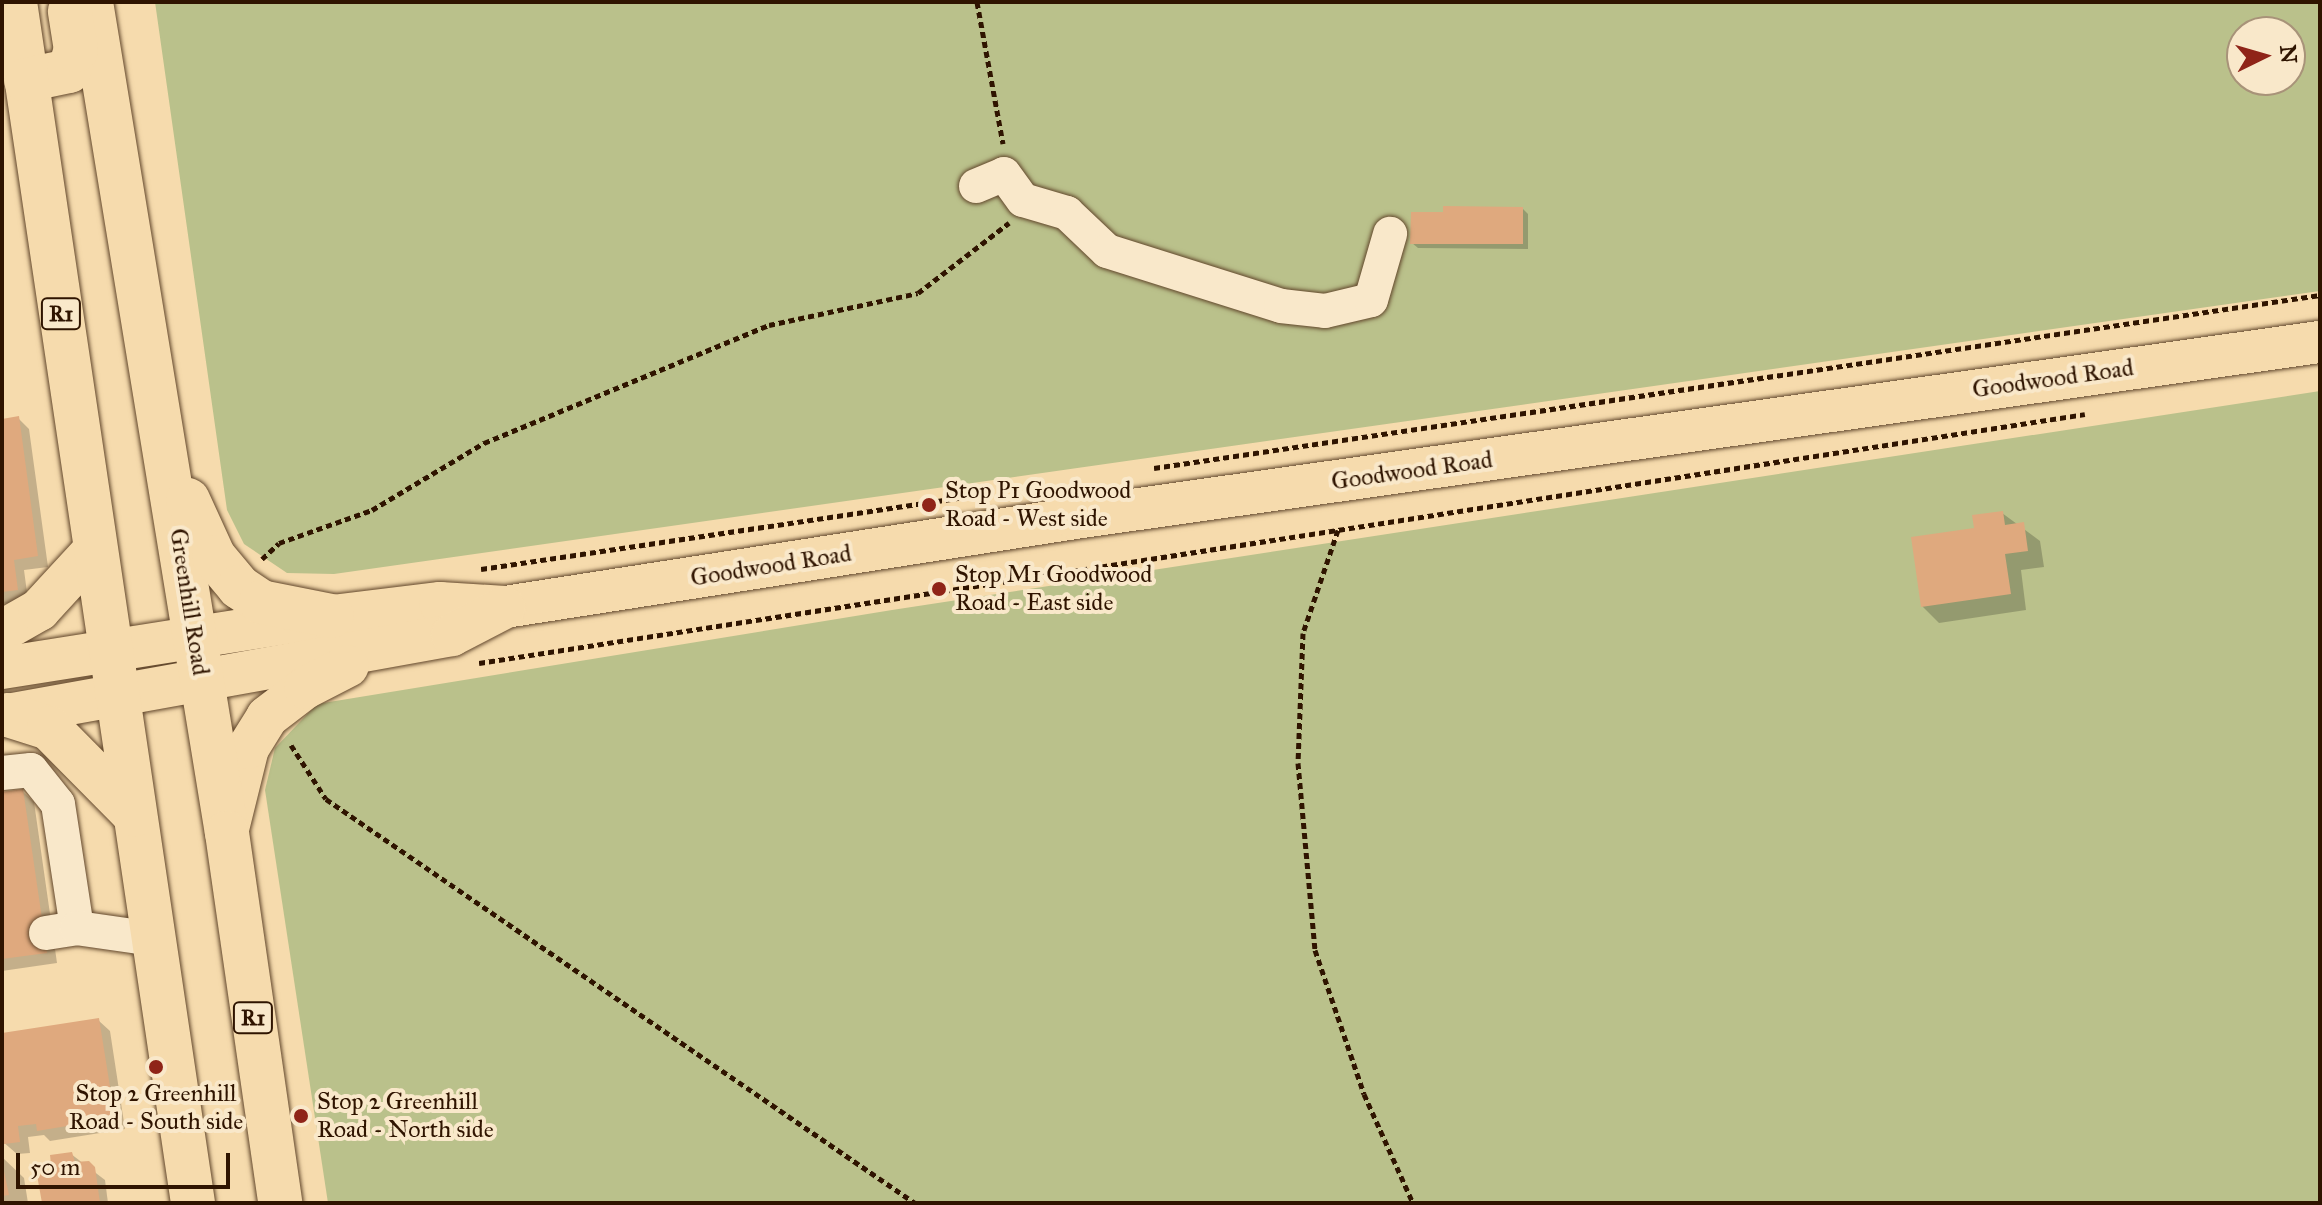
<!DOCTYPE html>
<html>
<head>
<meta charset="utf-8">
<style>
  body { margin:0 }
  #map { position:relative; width:2322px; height:1205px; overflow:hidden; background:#f6dbad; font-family:"IM FELL Great Primer",serif }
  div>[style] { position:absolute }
  .green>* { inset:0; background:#bac18b }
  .shadow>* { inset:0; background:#0003 }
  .building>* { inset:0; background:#dfa97e }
  .path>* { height:5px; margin-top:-2.5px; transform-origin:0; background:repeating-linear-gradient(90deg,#2f1400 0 6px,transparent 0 10px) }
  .roads { filter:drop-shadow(0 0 2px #61462b) drop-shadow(0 0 2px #61462b) }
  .minor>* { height:34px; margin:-17px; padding:0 17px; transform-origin:17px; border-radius:17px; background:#f9e8ca }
  .major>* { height:42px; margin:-21px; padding:0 21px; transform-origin:21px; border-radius:21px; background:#f6dbad }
  .highway>* { height:44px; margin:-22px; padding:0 22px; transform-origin:22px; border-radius:22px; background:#f6dbad }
  .dots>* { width:22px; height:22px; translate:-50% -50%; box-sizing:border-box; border:4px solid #f9e8ca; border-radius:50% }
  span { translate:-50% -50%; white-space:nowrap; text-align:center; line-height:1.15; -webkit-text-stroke:8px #f9e8ca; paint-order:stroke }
  .shield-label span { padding:2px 6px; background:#f9e8ca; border:2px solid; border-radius:6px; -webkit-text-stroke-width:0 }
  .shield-label { font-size:22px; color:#2f1400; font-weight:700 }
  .street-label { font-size:24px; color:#2f1400 }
  .poi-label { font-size:24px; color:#2f1400 }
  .left { translate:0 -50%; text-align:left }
  .frame { position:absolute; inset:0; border:4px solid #2f1400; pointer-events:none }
  .north { position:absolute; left:2226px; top:16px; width:80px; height:80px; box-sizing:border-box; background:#f9e8ca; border:2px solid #a89379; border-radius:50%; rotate:85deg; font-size:22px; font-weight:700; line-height:32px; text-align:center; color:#2f1400 }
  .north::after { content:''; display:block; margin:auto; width:28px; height:36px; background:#8f2418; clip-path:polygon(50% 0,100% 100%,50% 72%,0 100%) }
  .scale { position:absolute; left:16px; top:1153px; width:214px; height:36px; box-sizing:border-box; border:4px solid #2f1400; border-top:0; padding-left:10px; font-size:24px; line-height:28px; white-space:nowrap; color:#2f1400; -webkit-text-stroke:6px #f9e8ca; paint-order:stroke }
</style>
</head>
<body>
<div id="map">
  <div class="green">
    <i style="clip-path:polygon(evenodd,155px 2px,2320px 2px,2320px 291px,334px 574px,287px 573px,244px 544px,227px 510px,155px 2px,2242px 32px,2290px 32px,2290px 80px,2242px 80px,2242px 32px)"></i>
    <i style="clip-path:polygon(2320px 391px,2320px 1203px,328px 1203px,265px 790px,275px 748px,317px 704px,892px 610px)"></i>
  </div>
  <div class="shadow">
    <i style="clip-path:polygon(1523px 209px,1528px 214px,1528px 249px,1418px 248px,1412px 243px)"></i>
    <i style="clip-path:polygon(18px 418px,29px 429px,48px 567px,24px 570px,28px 600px,2px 604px,2px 421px)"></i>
    <i style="clip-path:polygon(2002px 513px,2040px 541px,2044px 567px,2021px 570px,2026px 610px,1939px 623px,1922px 606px,1977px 530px)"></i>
    <i style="clip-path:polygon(22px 791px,34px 802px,57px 963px,2px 971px,2px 795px)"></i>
    <i style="clip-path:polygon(98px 1020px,110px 1031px,125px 1129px,50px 1141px,44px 1135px,28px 1137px,30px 1153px,17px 1154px,2px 1141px,2px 1035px)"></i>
    <i style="clip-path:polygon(71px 1154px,105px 1180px,108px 1203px,45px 1203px,55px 1175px)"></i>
    <i style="clip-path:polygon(2px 1157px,24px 1178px,28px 1203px,2px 1203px)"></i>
  </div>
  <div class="building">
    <i style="clip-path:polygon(1443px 206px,1523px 207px,1523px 244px,1410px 244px,1411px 212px,1443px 212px)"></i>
    <i style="clip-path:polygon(19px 416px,38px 556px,14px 560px,18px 590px,2px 592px,2px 419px)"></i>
    <i style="clip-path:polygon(2003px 511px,2005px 525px,2024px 522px,2028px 551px,2005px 554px,2011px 594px,1921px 607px,1911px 537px,1974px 528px,1972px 515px)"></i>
    <i style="clip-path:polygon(23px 789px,47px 953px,2px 959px,2px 792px)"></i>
    <i style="clip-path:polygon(99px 1018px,115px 1118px,37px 1131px,36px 1124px,18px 1126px,20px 1142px,4px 1144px,2px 1033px)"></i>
    <i style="clip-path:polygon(72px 1152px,75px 1162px,89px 1161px,95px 1167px,100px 1203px,42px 1203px,37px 1175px,52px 1173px,50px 1155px)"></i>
    <i style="clip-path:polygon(2px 1162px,9px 1195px,2px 1196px)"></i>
  </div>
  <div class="path">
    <i style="left:977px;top:2px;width:144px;rotate:79.6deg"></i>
    <i style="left:1154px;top:468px;width:1179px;rotate:-8.44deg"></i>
    <i style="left:1338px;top:530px;width:109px;rotate:108.8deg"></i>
    <i style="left:1303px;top:633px;width:130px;rotate:92.2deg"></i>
    <i style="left:1298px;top:763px;width:188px;rotate:84.8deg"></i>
    <i style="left:1315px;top:950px;width:152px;rotate:71.2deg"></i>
    <i style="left:1364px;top:1094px;width:120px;rotate:65.8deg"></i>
    <i style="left:262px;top:559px;width:23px;rotate:-43deg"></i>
    <i style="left:279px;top:543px;width:99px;rotate:-19.5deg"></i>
    <i style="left:372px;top:510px;width:131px;rotate:-30.9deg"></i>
    <i style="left:484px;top:443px;width:308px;rotate:-22.5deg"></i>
    <i style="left:769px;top:325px;width:152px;rotate:-12.1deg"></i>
    <i style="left:918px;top:293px;width:115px;rotate:-37.6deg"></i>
    <i style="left:481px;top:569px;width:502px;rotate:-8.47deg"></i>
    <i style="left:479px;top:663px;width:1625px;rotate:-8.81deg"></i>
    <i style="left:291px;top:745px;width:64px;rotate:57.1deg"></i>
    <i style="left:326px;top:799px;width:714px;rotate:34.45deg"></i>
  </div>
  <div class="roads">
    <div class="minor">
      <i style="left:976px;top:186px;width:30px;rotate:-23deg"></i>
      <i style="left:1004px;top:174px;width:32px;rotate:54deg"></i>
      <i style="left:1023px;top:200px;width:46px;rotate:16.5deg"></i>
      <i style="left:1067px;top:213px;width:55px;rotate:43.5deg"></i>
      <i style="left:1107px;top:251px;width:182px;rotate:17.5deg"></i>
      <i style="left:1281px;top:306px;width:44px;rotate:6.5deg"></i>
      <i style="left:1325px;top:311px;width:47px;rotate:-13.4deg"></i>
      <i style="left:1371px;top:300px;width:69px;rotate:-73.9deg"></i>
      <i style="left:2px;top:773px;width:29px;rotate:-6deg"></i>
      <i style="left:31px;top:770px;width:43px;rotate:51.5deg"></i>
      <i style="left:58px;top:804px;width:125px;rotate:81.3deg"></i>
      <i style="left:46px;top:933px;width:31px;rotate:-9deg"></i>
      <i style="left:77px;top:928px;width:77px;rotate:8.2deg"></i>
    </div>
    <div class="major">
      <i style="left:2px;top:631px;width:43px;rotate:-29.6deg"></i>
      <i style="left:39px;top:610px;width:83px;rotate:-47.4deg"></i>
      <i style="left:2px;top:668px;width:334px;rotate:-9deg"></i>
      <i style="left:332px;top:616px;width:109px;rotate:-6.9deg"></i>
      <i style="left:440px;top:603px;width:65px;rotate:3.5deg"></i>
      <i style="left:505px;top:607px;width:577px;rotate:-8.87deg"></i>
      <i style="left:1075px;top:518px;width:1257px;rotate:-8.05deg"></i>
      <i style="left:2px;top:716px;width:457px;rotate:-10.2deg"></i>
      <i style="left:452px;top:635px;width:59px;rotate:-27.4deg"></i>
      <i style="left:227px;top:833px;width:88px;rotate:-76.1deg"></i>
      <i style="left:248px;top:748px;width:36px;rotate:-58deg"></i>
      <i style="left:267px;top:717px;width:48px;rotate:-37.3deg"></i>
      <i style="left:305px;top:688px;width:48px;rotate:-27.1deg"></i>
    </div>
    <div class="highway">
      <i style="left:15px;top:2px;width:1214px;rotate:81.57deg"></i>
      <i style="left:91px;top:2px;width:842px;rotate:80.71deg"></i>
      <i style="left:227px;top:833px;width:374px;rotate:81.8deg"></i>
      <i style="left:26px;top:80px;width:44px;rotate:-11.8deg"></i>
      <i style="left:69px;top:71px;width:22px;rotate:-72deg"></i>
      <i style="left:76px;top:50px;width:39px;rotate:-99deg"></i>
      <i style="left:188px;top:500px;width:63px;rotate:65.5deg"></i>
      <i style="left:214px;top:557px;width:39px;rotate:50deg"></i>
      <i style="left:239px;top:587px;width:27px;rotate:34deg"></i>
      <i style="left:261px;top:602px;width:72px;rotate:11.2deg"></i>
      <i style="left:8px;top:715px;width:43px;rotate:17.6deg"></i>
      <i style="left:49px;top:728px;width:122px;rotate:45.3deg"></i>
    </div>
  </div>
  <div class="dots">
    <i style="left:929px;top:505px;background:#8f2418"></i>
    <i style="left:939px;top:589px;background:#8f2418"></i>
    <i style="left:156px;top:1067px;background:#8f2418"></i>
    <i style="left:301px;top:1116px;background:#8f2418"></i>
  </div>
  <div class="shield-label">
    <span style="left:61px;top:314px">R1</span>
    <span style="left:253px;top:1018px">R1</span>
  </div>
  <div class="street-label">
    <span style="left:2053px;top:379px;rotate:-8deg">Goodwood Road</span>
    <span style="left:1412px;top:471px;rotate:-8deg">Goodwood Road</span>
    <span style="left:771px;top:566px;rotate:-9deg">Goodwood Road</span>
    <span style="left:189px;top:602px;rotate:81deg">Greenhill Road</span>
  </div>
  <div class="poi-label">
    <span class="left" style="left:945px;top:505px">Stop P1 Goodwood<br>Road - West side</span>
    <span class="left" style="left:955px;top:589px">Stop M1 Goodwood<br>Road - East side</span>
    <span style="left:156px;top:1108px">Stop 2 Greenhill<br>Road - South side</span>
    <span class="left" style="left:317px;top:1116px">Stop 2 Greenhill<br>Road - North side</span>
  </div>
  <div class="frame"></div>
  <div class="north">N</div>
  <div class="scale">50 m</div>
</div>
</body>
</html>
